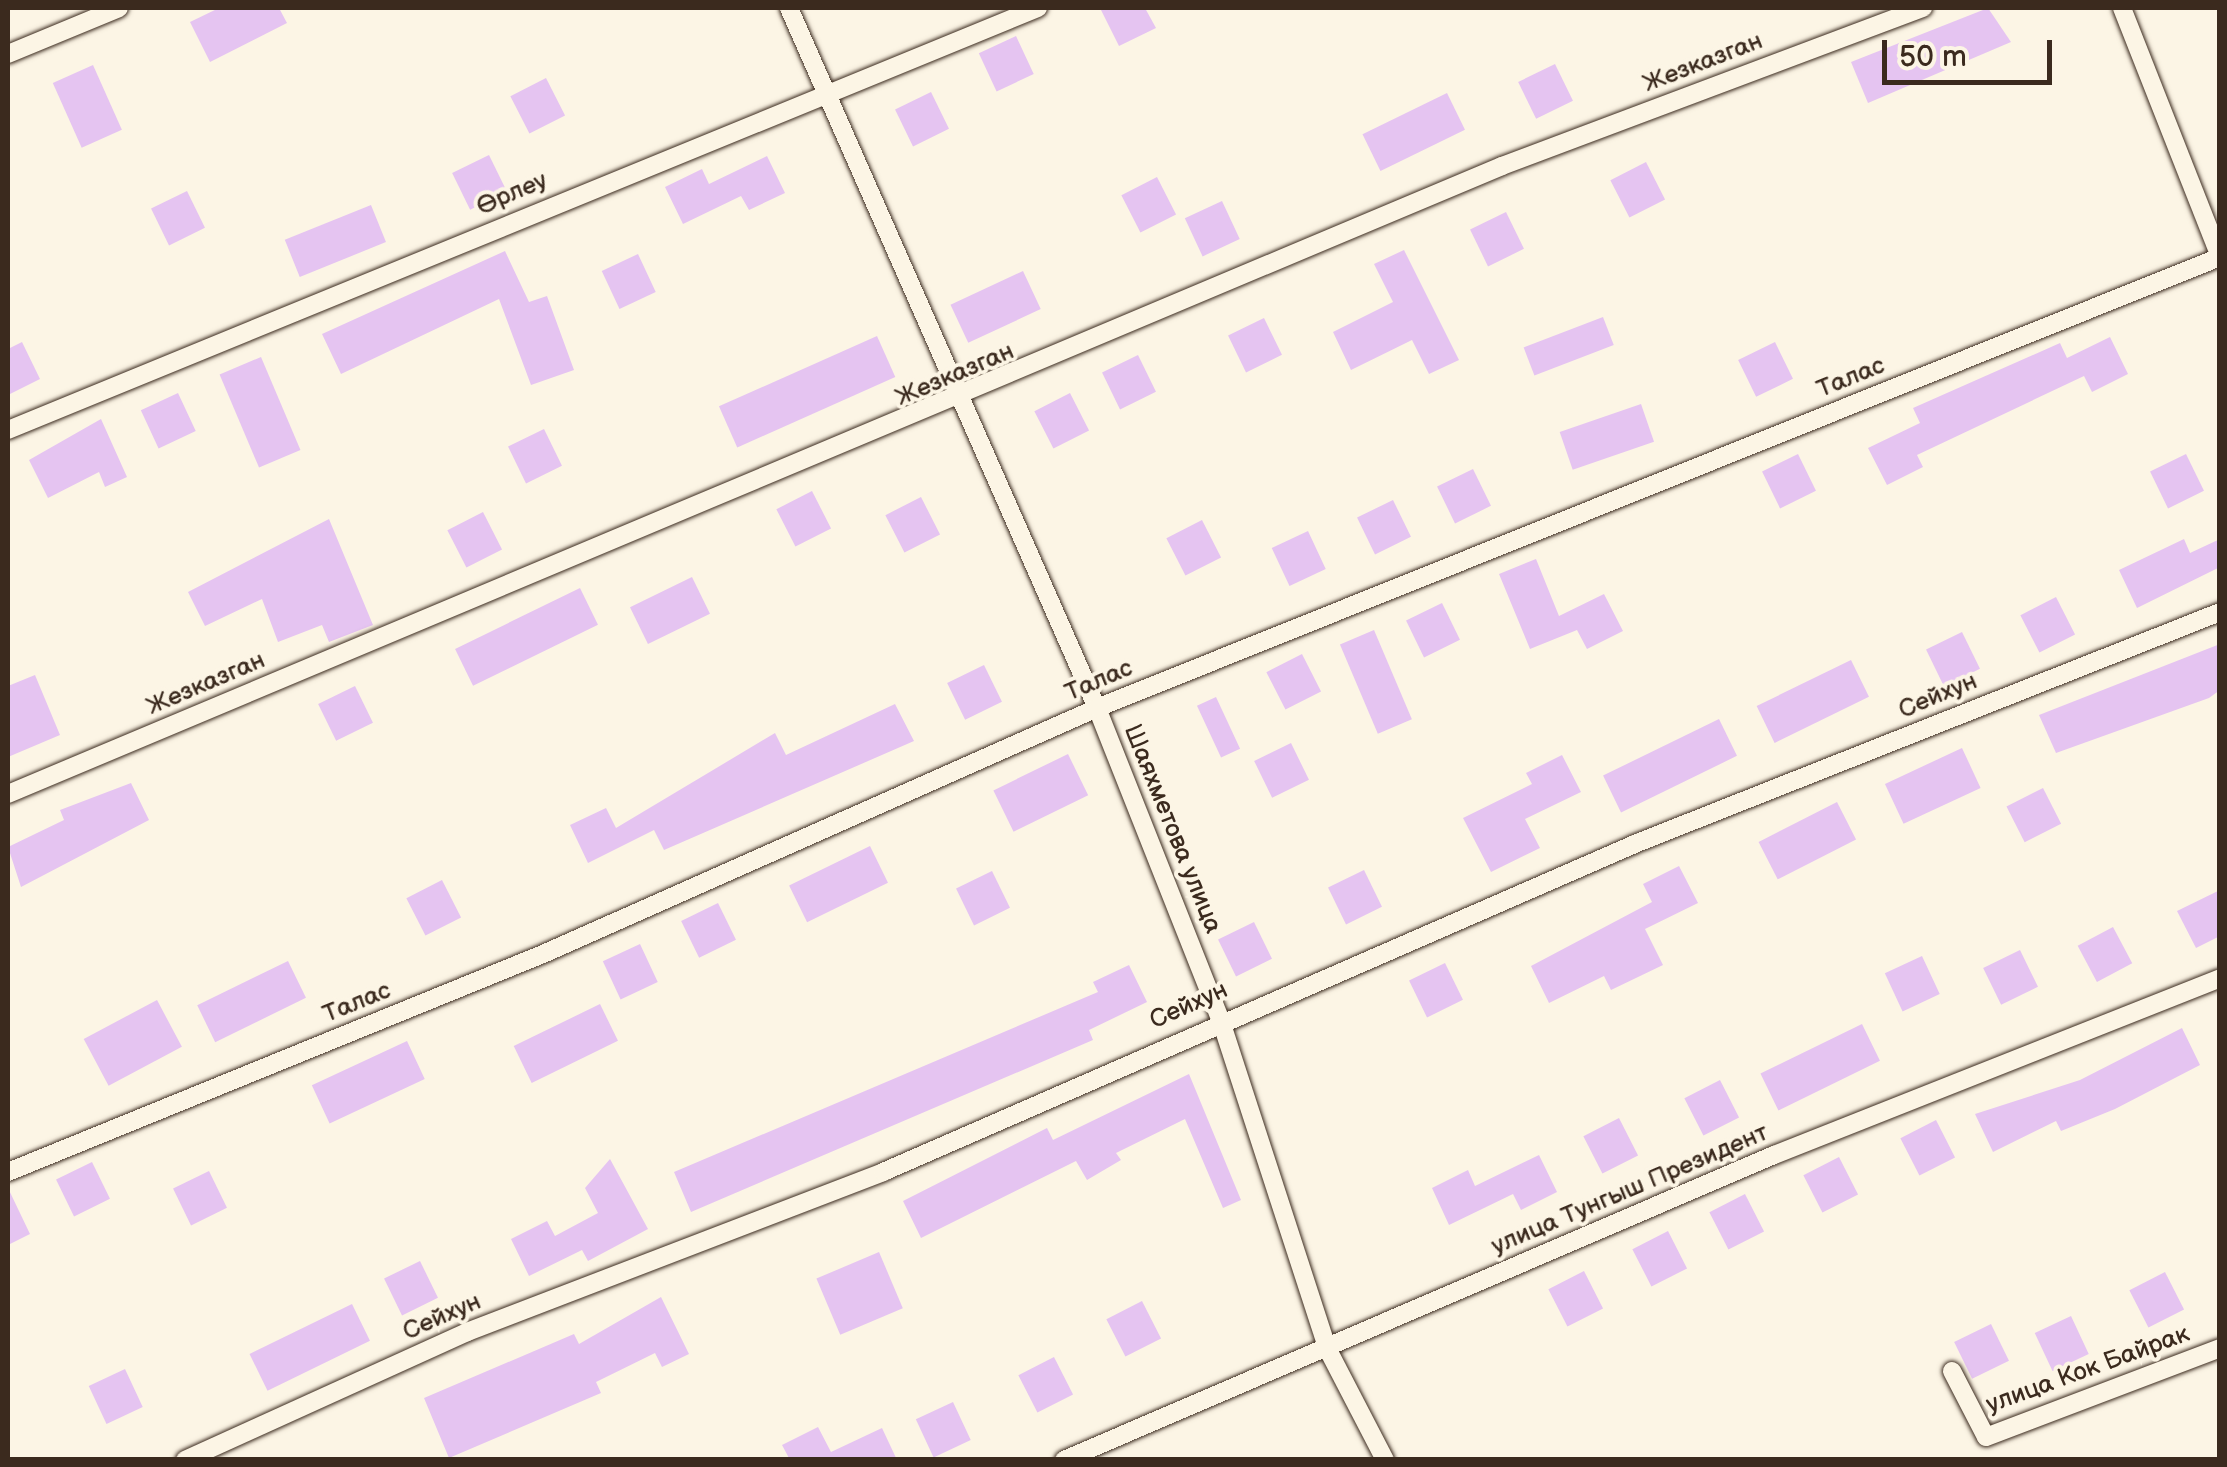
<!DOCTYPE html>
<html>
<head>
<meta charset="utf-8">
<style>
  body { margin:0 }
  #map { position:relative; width:2227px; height:1467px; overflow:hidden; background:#fcf5e5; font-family:"Balsamiq Sans",sans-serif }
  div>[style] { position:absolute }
  .building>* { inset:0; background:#e5c4f1; transform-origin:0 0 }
  .roads { filter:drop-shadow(0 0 2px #3b2a1e) drop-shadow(0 0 2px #3b2a1e) }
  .minor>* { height:18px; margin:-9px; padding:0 9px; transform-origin:9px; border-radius:9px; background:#fcf5e5 }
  span { translate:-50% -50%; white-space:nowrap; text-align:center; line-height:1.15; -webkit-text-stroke:8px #fcf5e5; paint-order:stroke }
  .street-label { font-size:25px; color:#3b2a1e }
  .frame { position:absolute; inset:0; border:10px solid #3b2a1e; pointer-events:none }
  .scale { position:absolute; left:1882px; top:40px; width:170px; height:45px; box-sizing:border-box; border:5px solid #3b2a1e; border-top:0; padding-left:12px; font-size:30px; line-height:35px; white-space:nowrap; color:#3b2a1e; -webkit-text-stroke:8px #fcf5e5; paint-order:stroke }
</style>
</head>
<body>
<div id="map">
  <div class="building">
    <i style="clip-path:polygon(219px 8px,279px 8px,287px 23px,210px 62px,190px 22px)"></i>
    <i style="clip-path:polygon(1100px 8px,1145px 8px,1156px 28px,1119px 46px)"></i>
    <i style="clip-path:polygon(1988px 8px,2011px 42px,1868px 103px,1851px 62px)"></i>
    <i style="left:1016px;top:36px;width:42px;height:41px;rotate:65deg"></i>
    <i style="left:1555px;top:64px;width:41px;height:41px;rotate:64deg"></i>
    <i style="left:93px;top:65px;width:71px;height:44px;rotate:66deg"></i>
    <i style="left:546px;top:78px;width:42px;height:40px;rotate:63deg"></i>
    <i style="left:931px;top:92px;width:41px;height:40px;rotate:64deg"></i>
    <i style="left:1447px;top:93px;width:41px;height:94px;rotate:64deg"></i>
    <i style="left:489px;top:155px;width:41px;height:41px;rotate:64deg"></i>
    <i style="clip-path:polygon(767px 156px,785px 193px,749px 210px,741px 196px,683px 224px,665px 187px,702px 169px,709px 184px)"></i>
    <i style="left:1646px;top:162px;width:42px;height:40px;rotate:63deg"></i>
    <i style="left:1157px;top:177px;width:42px;height:40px;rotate:63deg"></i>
    <i style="left:187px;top:191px;width:41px;height:40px;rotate:64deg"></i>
    <i style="left:1222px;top:201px;width:42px;height:41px;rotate:65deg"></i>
    <i style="left:371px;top:205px;width:40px;height:93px;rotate:68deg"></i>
    <i style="left:1506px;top:212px;width:41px;height:40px;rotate:64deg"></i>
    <i style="clip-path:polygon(1404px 250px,1459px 360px,1429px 374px,1412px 340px,1351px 370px,1333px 332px,1393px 302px,1374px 264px)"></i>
    <i style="clip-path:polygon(505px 251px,529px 302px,547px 296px,574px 370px,531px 385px,499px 299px,341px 374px,322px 334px)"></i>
    <i style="left:638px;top:254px;width:42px;height:40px;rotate:65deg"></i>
    <i style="left:1023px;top:271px;width:42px;height:80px;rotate:65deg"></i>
    <i style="left:1603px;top:317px;width:30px;height:85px;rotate:69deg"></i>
    <i style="left:1264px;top:318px;width:41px;height:40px;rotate:64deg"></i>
    <i style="left:877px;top:336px;width:45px;height:173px;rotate:66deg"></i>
    <i style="clip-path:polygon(2110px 337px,2128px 374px,2092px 392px,2084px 376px,1917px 455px,1923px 467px,1887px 485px,1868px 448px,1920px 423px,1913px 408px,2060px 343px,2067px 358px)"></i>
    <i style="clip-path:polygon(22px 342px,40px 379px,8px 395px,8px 349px)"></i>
    <i style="left:1775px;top:342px;width:41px;height:41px;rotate:64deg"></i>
    <i style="left:1138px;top:355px;width:41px;height:40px;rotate:64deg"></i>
    <i style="left:261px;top:357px;width:101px;height:45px;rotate:67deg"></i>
    <i style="left:178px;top:393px;width:42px;height:41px;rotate:65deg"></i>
    <i style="left:1070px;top:393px;width:42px;height:40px;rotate:63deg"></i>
    <i style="left:1641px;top:404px;width:40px;height:86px;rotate:71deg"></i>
    <i style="clip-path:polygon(101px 419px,127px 477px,105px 487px,99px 472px,48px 498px,29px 460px)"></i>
    <i style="left:544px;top:429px;width:41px;height:40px;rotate:64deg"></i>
    <i style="left:1798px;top:454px;width:41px;height:40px;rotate:64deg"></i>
    <i style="left:2186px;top:454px;width:41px;height:40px;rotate:64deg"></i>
    <i style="left:1473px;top:469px;width:41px;height:40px;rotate:64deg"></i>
    <i style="left:812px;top:491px;width:42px;height:40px;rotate:63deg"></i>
    <i style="left:921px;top:497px;width:42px;height:40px;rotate:63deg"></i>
    <i style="left:1393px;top:500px;width:41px;height:40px;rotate:64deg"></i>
    <i style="left:483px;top:512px;width:42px;height:40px;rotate:63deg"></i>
    <i style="clip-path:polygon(329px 519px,373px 625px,329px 642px,322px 625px,278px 642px,262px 599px,205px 626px,188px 592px)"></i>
    <i style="left:1202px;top:520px;width:42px;height:40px;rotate:63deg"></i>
    <i style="left:1308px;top:531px;width:42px;height:40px;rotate:65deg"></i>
    <i style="clip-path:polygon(2184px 539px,2190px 553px,2220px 539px,2220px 567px,2137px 608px,2119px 570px)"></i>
    <i style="clip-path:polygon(1536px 559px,1559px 616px,1604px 594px,1623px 631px,1587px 649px,1577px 630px,1530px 649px,1499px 574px)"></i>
    <i style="left:692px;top:577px;width:41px;height:69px;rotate:64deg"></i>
    <i style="left:580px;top:588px;width:41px;height:139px;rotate:64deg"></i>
    <i style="left:2056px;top:597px;width:42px;height:40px;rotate:63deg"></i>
    <i style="left:1442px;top:603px;width:41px;height:40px;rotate:64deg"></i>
    <i style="left:1374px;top:630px;width:97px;height:37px;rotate:67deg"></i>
    <i style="left:1962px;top:632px;width:41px;height:40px;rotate:64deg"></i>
    <i style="clip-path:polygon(2220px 644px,2220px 690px,2209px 698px,2056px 753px,2039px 715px)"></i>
    <i style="left:1302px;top:654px;width:42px;height:40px;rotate:63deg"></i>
    <i style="left:1851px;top:660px;width:41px;height:105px;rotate:64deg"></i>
    <i style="left:984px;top:665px;width:41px;height:41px;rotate:64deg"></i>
    <i style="clip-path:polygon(35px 675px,60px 735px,8px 757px,8px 686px)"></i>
    <i style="left:355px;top:686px;width:41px;height:41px;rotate:64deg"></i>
    <i style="left:1216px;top:697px;width:57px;height:21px;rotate:65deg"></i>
    <i style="clip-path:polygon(895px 704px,914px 741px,664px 850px,654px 830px,588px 863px,570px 825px,606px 808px,616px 828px,775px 733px,786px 755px)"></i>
    <i style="left:1719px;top:719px;width:41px;height:129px;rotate:64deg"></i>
    <i style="left:1291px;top:743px;width:41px;height:41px;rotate:64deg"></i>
    <i style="left:1962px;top:748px;width:44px;height:85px;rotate:65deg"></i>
    <i style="left:1068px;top:754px;width:46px;height:83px;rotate:64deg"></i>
    <i style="clip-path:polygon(1562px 755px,1581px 792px,1525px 819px,1540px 848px,1491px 872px,1463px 818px,1532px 784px,1526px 773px)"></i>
    <i style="clip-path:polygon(131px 783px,149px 820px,21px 887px,8px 847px,64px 820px,60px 810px)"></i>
    <i style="left:2043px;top:788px;width:40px;height:41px;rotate:63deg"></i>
    <i style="left:1837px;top:802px;width:42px;height:88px;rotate:63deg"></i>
    <i style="left:870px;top:846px;width:41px;height:90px;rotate:64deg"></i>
    <i style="clip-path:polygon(1679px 866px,1698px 903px,1645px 929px,1663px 965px,1611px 990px,1604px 976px,1549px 1003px,1531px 966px,1652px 902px,1643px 884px)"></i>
    <i style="left:1364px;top:870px;width:41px;height:40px;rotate:64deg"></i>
    <i style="left:992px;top:871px;width:41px;height:40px;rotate:64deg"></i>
    <i style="left:442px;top:880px;width:42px;height:40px;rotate:63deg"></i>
    <i style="clip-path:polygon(2220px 890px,2220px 936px,2196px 948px,2177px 911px)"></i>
    <i style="left:718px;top:903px;width:41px;height:41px;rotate:64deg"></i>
    <i style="left:1254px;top:922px;width:41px;height:40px;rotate:64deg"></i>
    <i style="left:2113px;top:927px;width:41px;height:40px;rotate:62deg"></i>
    <i style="left:640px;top:944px;width:42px;height:41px;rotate:65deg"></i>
    <i style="left:2020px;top:950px;width:41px;height:41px;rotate:64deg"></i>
    <i style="left:1922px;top:956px;width:42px;height:41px;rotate:65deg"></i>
    <i style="left:288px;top:961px;width:41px;height:101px;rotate:64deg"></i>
    <i style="left:1445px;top:963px;width:41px;height:40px;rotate:64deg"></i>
    <i style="clip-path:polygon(1129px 965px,1147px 1002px,1089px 1030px,1093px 1040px,691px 1212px,674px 1172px,1098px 992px,1093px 982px)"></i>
    <i style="left:157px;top:1000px;width:53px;height:83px;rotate:62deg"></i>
    <i style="left:600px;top:1004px;width:41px;height:96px;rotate:64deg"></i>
    <i style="left:1862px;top:1024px;width:41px;height:113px;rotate:64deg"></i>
    <i style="clip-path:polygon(2182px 1028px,2200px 1065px,2115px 1109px,2061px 1131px,2056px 1121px,1993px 1152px,1975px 1114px,2080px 1080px)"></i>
    <i style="left:407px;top:1041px;width:42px;height:105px;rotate:65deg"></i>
    <i style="clip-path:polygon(1189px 1074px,1241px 1200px,1223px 1208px,1185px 1119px,1116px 1153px,1121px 1160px,1087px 1180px,1076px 1161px,921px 1238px,903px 1201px,1047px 1128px,1053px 1140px)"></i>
    <i style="left:1720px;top:1080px;width:42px;height:40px;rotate:63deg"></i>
    <i style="left:1619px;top:1118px;width:42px;height:40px;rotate:63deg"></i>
    <i style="left:1936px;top:1120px;width:42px;height:40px;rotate:63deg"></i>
    <i style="clip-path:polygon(1539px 1155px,1557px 1192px,1521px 1210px,1513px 1194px,1449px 1225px,1432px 1188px,1468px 1170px,1475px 1186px)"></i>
    <i style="left:1839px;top:1157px;width:42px;height:40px;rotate:63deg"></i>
    <i style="clip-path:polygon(610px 1159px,648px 1229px,588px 1261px,582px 1250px,529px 1276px,511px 1239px,547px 1221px,555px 1236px,598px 1213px,585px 1188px)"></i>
    <i style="left:92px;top:1162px;width:41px;height:40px;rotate:64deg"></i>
    <i style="left:209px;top:1171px;width:41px;height:40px;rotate:64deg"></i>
    <i style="clip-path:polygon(8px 1188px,30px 1234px,8px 1245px)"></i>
    <i style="left:1745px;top:1194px;width:42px;height:40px;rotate:63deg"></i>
    <i style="left:1668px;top:1231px;width:42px;height:40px;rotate:63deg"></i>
    <i style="left:879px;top:1252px;width:61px;height:68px;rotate:67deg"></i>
    <i style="left:420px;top:1261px;width:41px;height:40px;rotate:64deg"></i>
    <i style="left:1584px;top:1271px;width:42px;height:40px;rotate:63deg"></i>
    <i style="left:2165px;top:1272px;width:42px;height:40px;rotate:63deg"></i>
    <i style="clip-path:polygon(661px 1297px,689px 1354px,662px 1367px,655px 1353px,596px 1382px,601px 1393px,449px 1458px,424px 1398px,574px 1334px,579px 1344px)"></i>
    <i style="left:1142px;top:1301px;width:42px;height:40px;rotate:63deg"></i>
    <i style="left:352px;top:1304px;width:41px;height:114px;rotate:64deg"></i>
    <i style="left:2071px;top:1316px;width:42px;height:40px;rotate:65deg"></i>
    <i style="left:1991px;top:1324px;width:41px;height:41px;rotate:64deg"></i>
    <i style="left:1054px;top:1357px;width:42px;height:40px;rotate:63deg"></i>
    <i style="left:125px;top:1369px;width:42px;height:40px;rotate:65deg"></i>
    <i style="left:953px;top:1402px;width:42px;height:41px;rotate:65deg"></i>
    <i style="clip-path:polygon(818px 1427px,831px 1452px,882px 1428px,897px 1460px,790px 1460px,782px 1445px)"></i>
  </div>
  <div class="roads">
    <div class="minor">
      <i style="left:789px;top:8px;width:765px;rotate:66.25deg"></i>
      <i style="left:1097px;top:708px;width:334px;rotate:68.4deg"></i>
      <i style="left:1220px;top:1018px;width:347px;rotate:72deg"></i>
      <i style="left:1327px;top:1348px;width:126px;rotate:62.6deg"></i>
      <i style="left:2122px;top:8px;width:268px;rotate:68.5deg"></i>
      <i style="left:8px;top:54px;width:120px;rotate:-22.5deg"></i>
      <i style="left:8px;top:430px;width:1113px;rotate:-22.28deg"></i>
      <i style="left:8px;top:794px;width:1621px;rotate:-22.8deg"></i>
      <i style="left:1502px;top:166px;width:450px;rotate:-20.6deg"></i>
      <i style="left:8px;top:1172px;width:578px;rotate:-22.17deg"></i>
      <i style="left:543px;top:954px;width:606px;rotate:-23.94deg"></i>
      <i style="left:1097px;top:708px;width:1210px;rotate:-21.88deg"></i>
      <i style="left:1952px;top:1371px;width:74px;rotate:62.7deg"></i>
      <i style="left:1986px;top:1437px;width:250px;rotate:-20.8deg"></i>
      <i style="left:185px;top:1460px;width:310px;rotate:-24.4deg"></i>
      <i style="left:467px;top:1332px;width:446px;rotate:-21deg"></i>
      <i style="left:883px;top:1172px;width:823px;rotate:-23.57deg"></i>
      <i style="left:1637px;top:843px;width:627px;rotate:-21.61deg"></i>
      <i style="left:1064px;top:1460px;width:773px;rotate:-23.25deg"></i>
      <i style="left:1774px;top:1155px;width:480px;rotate:-21.6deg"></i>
    </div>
  </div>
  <div class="street-label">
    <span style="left:1703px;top:63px;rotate:-21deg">Жезказган</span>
    <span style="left:512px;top:194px;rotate:-23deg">Өрлеу</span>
    <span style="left:955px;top:375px;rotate:-23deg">Жезказган</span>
    <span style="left:1851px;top:378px;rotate:-22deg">Талас</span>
    <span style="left:1099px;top:681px;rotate:-23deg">Талас</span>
    <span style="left:206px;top:684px;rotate:-23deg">Жезказган</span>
    <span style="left:1938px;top:696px;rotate:-22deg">Сейхун</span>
    <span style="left:1172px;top:829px;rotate:68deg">Шаяхметова улица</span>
    <span style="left:357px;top:1003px;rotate:-22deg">Талас</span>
    <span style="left:1189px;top:1006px;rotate:-24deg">Сейхун</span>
    <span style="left:1630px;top:1190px;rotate:-23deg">улица Тунгыш Президент</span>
    <span style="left:442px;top:1317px;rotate:-23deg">Сейхун</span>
    <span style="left:2088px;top:1370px;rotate:-20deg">улица Кок Байрак</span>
  </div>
  <div class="frame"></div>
  <div class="scale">50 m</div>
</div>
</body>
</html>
